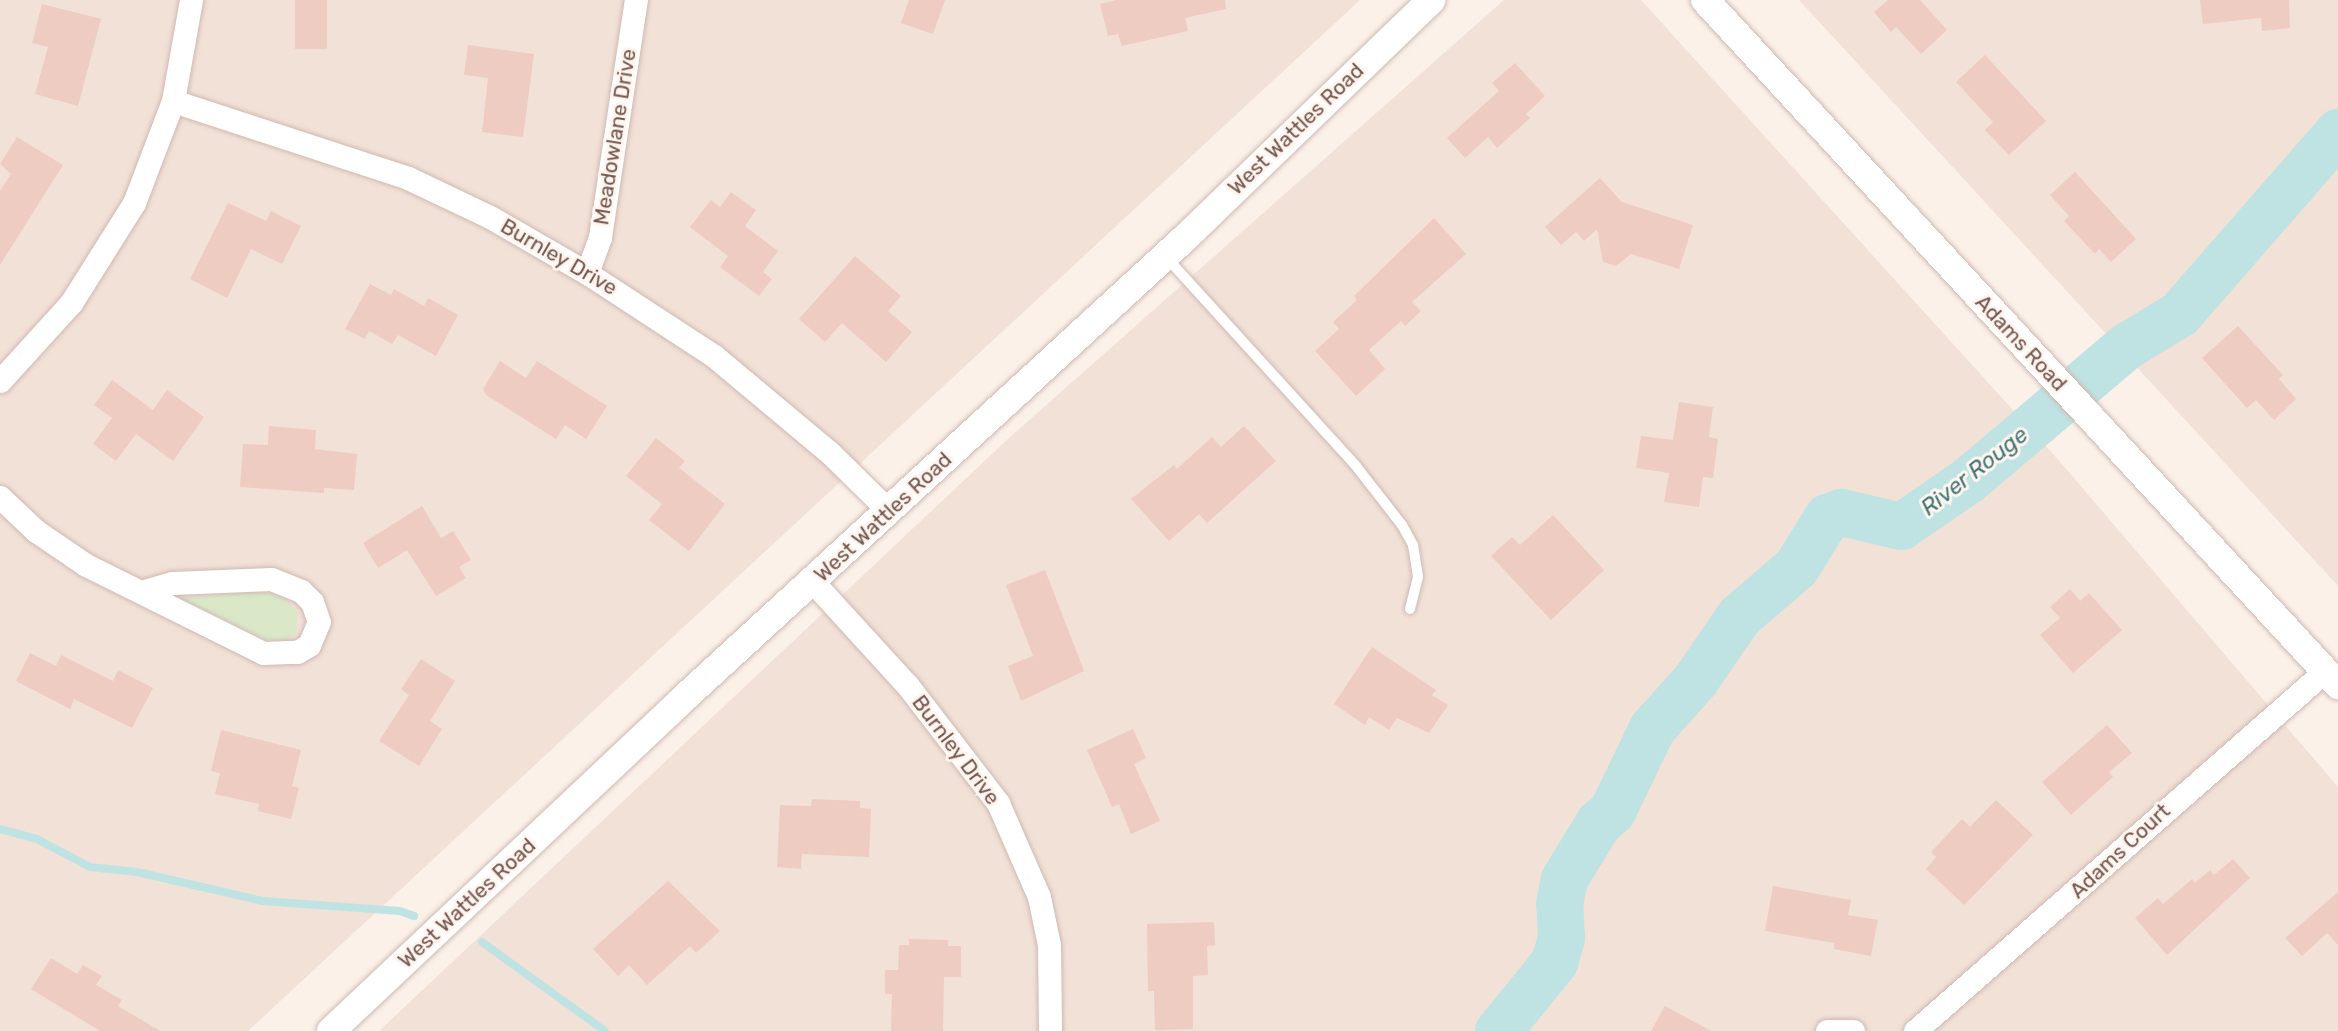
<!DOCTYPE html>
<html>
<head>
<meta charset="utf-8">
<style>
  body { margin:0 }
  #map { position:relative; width:2338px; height:1031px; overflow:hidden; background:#fbf1e9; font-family:Rubik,sans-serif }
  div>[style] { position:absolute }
  .residential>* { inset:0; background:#f2e1d7 }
  .green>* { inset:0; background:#dae8c8 }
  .stream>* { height:8px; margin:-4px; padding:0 4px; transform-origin:4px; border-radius:4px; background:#bee3e2 }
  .river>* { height:47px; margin:-23.5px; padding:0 23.5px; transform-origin:23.5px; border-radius:23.5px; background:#bee3e2 }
  .building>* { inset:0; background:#eeccc2; transform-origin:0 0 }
  .roads { filter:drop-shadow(0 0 2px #ceb9b2) drop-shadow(0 0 2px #ceb9b2) }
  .service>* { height:10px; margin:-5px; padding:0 5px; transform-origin:5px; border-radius:5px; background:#fff }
  .minor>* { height:23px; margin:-11.5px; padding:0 11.5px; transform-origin:11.5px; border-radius:11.5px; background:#fff }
  .tertiary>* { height:28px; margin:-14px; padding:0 14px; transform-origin:14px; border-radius:14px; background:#fff }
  span { translate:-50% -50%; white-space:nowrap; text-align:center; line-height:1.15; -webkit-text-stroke:6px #fef5ef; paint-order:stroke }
  .street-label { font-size:21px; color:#73554e }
  .water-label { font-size:23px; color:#437776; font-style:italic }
</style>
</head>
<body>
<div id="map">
  <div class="residential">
    <i style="clip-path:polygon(0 0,1360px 0,248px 1031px,0 1031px)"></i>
    <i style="clip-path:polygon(1504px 0,1641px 0,2062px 464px,2338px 787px,2338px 1031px,379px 1031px,1010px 437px)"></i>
    <i style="clip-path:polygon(1799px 0,2338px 0,2338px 586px)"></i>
  </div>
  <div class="green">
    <i style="clip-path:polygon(260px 591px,284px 598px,298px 613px,296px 633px,288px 641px,264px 640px,180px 598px)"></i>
  </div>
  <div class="stream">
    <i style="left:0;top:829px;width:38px;rotate:15deg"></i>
    <i style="left:37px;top:839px;width:60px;rotate:27.8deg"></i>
    <i style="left:90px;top:867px;width:47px;rotate:6.1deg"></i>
    <i style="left:137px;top:872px;width:129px;rotate:13deg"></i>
    <i style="left:263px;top:901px;width:137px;rotate:4.2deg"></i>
    <i style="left:400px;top:911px;width:15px;rotate:20deg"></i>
    <i style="left:482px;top:942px;width:152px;rotate:35.9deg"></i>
  </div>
  <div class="river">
    <i style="left:1498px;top:1031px;width:89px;rotate:-50.9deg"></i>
    <i style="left:1554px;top:962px;width:26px;rotate:-74deg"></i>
    <i style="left:1561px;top:937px;width:33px;rotate:-93deg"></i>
    <i style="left:1559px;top:904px;width:25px;rotate:-79deg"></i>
    <i style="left:1564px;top:879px;width:66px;rotate:-58.7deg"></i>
    <i style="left:1598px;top:823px;width:18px;rotate:-41deg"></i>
    <i style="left:1612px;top:811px;width:92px;rotate:-64.3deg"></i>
    <i style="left:1652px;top:728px;width:64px;rotate:-48.1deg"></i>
    <i style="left:1695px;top:680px;width:78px;rotate:-55.5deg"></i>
    <i style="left:1739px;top:616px;width:75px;rotate:-40.7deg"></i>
    <i style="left:1796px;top:567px;width:59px;rotate:-58.2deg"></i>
    <i style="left:1827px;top:517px;width:15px;rotate:-20deg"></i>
    <i style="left:1841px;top:512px;width:62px;rotate:13.1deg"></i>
    <i style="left:1901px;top:526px;width:81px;rotate:-34.5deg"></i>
    <i style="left:1968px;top:480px;width:207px;rotate:-40.3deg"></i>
    <i style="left:2126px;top:346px;width:62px;rotate:-31.1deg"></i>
    <i style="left:2179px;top:314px;width:242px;rotate:-48.9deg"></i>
  </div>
  <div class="building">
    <i style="left:295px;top:0;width:32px;height:49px"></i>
    <i style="clip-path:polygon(909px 0,945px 0,933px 34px,901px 23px)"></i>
    <i style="clip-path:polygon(1116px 0,1225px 0,1226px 9px,1185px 18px,1188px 31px,1122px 46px,1118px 34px,1108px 36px,1100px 4px)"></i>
    <i style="clip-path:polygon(1888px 0,1920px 0,1947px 30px,1921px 54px,1896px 27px,1891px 32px,1874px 12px)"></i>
    <i style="clip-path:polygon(2200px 0,2289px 0,2290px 28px,2262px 31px,2261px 18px,2203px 24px)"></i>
    <i style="clip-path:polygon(42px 4px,101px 19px,78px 106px,35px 94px,48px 47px,32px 43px)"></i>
    <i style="clip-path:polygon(468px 45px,534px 54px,523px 137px,482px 132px,488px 78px,464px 75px)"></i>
    <i style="clip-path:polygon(1985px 55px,2046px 121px,2009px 155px,1985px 130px,1993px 122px,1956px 82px)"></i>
    <i style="clip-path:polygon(1515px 63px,1545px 96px,1526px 114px,1530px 118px,1497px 148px,1488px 137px,1465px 158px,1447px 138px,1499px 91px,1492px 83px)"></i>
    <i style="clip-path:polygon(17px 137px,63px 165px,0 265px,0 191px,11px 174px,0 164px)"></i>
    <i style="clip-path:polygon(2075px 172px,2136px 239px,2111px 262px,2099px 249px,2095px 254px,2064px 221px,2069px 216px,2050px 195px)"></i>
    <i style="clip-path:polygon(1600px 178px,1622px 202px,1693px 225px,1679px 269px,1631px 254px,1616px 266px,1603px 262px,1597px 229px,1584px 241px,1576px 232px,1561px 245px,1545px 227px)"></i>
    <i style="clip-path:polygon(731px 192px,756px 210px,745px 226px,778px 251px,763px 272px,772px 279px,759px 296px,720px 267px,728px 256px,690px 227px,711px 200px,720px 207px)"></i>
    <i style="clip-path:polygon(228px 203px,266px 221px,271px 211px,301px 226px,282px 264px,251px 249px,227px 298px,190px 279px)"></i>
    <i style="clip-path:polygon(1434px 218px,1466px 254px,1412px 302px,1421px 311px,1405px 326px,1401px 321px,1369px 350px,1385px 369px,1356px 396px,1315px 351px,1339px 329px,1333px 322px,1357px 300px,1354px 296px)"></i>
    <i style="clip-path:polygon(855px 256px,901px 296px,888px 311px,912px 332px,886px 362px,842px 323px,825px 342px,799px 319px)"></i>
    <i style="clip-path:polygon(370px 284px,391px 295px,394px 289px,424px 306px,428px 298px,458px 315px,436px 356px,398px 335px,392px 344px,369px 331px,365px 339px,345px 329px)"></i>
    <i style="clip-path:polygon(2238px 326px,2283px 375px,2279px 379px,2296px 399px,2274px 420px,2256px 400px,2247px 408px,2202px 358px)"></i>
    <i style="clip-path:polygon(500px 361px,526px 378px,537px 361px,607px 406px,586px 439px,565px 425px,556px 439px,486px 395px,483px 389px)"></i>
    <i style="clip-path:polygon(112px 380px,153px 410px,167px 390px,204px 417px,173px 461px,136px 434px,116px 461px,93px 444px,112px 418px,94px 405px)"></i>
    <i style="clip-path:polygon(1679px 402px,1713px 407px,1709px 437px,1718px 439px,1713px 478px,1703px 477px,1699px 507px,1664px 502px,1669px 473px,1636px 468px,1641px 436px,1673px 440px)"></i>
    <i style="clip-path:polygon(269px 426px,316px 430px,315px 449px,357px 454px,354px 490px,324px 488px,324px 493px,240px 487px,243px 444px,268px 445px)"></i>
    <i style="clip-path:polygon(1244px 426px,1276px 461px,1207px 523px,1199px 514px,1169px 541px,1131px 499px,1174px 465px,1177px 469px,1212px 437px,1221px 447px)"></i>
    <i style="clip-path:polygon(656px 438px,685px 461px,679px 468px,725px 504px,689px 551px,649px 520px,662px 504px,626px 476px)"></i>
    <i style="clip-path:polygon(422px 506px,441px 538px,453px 531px,471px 560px,459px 567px,466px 578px,436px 596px,407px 550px,378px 568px,363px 543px)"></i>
    <i style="clip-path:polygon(1553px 515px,1604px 570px,1551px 620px,1491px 556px,1512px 537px,1520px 545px)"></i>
    <i style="clip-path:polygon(1045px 570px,1084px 671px,1021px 701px,1008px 666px,1033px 656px,1006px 585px)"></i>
    <i style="clip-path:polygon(2070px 589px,2080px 601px,2089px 593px,2122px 630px,2073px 673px,2040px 635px,2060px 618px,2050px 607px)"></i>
    <i style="clip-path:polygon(1372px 647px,1436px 690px,1432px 695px,1448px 705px,1429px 733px,1397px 718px,1389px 730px,1369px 717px,1365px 725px,1334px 704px)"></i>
    <i style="clip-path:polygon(30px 653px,56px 666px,61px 655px,113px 681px,118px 670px,153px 688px,132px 728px,74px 699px,70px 709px,16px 681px)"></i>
    <i style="clip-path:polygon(421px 659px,455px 681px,430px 721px,442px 729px,419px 766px,379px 741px,409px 695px,401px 689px)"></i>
    <i style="clip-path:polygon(2107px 725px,2132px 753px,2109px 772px,2113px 777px,2071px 815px,2042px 782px)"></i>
    <i style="clip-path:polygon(1133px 729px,1146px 758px,1134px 764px,1160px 821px,1131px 834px,1119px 804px,1112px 807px,1087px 750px)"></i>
    <i style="clip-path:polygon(221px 730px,301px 750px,292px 786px,299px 788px,291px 819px,258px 811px,259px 804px,215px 794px,220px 773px,211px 771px)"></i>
    <i style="clip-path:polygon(812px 799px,860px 801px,860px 808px,871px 809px,869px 857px,802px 854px,801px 869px,777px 867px,780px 805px,811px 806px)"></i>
    <i style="clip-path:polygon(1996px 800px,2033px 835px,1964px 905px,1926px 869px,1936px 857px,1931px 852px,1962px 819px,1970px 827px)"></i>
    <i style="clip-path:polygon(2233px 859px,2250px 878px,2167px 955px,2135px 918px,2158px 898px,2163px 904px,2192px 879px,2195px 883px,2210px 870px,2214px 875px)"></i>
    <i style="clip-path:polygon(668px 881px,720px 931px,696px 953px,690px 946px,647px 985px,629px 965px,618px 976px,593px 949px)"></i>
    <i style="clip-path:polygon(1773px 886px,1851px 900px,1848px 915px,1878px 920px,1871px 956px,1834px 949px,1834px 943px,1765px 931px)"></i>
    <i style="clip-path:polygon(2338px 892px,2338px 945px,2327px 933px,2302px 956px,2285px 938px)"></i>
    <i style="clip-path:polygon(1214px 922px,1215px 945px,1207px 946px,1208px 975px,1193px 976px,1193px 1029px,1155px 1030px,1154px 991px,1148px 991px,1147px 924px)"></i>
    <i style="clip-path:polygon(909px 939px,948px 940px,948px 946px,961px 946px,961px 977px,944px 977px,943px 1031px,891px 1031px,892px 994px,885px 994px,885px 970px,898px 970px,899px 945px,909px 945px)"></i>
    <i style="clip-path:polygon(51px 958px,77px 974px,83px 965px,102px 976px,96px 985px,122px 1000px,118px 1006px,160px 1031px,100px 1031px,31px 989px)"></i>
    <i style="clip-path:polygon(1665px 1006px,1711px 1031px,1651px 1031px)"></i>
  </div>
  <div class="roads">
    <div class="service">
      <i style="left:1167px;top:258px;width:281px;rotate:47.7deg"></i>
      <i style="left:1356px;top:466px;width:75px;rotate:52.1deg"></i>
      <i style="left:1402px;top:525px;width:23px;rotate:61deg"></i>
      <i style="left:1413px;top:545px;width:32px;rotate:81deg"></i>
      <i style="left:1418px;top:577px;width:33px;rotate:104deg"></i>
    </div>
    <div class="minor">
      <i style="left:173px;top:101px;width:247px;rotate:18.1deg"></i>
      <i style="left:408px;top:178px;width:91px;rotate:25.4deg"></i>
      <i style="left:490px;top:217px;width:112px;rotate:30deg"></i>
      <i style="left:587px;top:273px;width:152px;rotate:33.2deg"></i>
      <i style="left:714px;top:356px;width:150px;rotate:39.9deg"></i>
      <i style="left:829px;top:452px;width:84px;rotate:44.5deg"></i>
      <i style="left:587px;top:273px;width:38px;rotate:-70deg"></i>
      <i style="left:600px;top:237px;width:240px;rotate:-81.4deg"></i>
      <i style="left:0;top:381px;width:105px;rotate:-47.7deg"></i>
      <i style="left:71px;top:303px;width:118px;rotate:-57.8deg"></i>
      <i style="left:134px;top:203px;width:109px;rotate:-69.1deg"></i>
      <i style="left:173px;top:101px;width:103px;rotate:-79.9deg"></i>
      <i style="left:0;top:497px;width:50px;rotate:43.4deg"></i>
      <i style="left:36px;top:531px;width:60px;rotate:34.2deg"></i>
      <i style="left:86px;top:565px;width:198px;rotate:26.4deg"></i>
      <i style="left:263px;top:653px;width:34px;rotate:-2deg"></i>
      <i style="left:297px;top:652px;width:14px;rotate:-30deg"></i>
      <i style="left:309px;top:645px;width:25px;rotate:-67deg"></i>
      <i style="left:319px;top:622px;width:21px;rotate:-109deg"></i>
      <i style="left:312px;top:602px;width:16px;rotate:-135deg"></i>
      <i style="left:301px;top:591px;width:32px;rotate:-158deg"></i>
      <i style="left:271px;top:579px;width:99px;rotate:177.7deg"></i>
      <i style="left:172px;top:583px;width:32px;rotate:164deg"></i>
      <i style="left:813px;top:582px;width:141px;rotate:47.6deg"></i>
      <i style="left:908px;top:686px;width:148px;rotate:52.4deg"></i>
      <i style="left:998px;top:803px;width:103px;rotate:66.4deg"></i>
      <i style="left:1039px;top:897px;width:49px;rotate:78.2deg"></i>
      <i style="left:1049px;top:945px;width:86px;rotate:89.3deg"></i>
      <i style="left:1827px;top:1031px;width:26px"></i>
      <i style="left:1915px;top:1031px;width:546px;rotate:-41.28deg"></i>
    </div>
    <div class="tertiary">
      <i style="left:1705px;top:0;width:933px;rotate:47.26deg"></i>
      <i style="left:331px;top:1031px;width:482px;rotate:-43.3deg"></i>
      <i style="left:682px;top:700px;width:684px;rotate:-42.57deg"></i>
      <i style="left:1186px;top:237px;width:341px;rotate:-44deg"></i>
    </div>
  </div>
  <div class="street-label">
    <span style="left:1296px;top:129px;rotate:-44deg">West Wattles Road</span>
    <span style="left:615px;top:137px;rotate:-81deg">Meadowlane Drive</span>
    <span style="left:559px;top:257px;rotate:30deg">Burnley Drive</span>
    <span style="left:2021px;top:343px;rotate:47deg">Adams Road</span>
    <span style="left:883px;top:517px;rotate:-43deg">West Wattles Road</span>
    <span style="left:956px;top:750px;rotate:53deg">Burnley Drive</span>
    <span style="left:2120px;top:851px;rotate:-43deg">Adams Court</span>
    <span style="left:467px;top:903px;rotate:-43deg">West Wattles Road</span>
  </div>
  <div class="water-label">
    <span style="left:1974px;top:471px;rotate:-38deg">River Rouge</span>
  </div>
</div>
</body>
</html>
